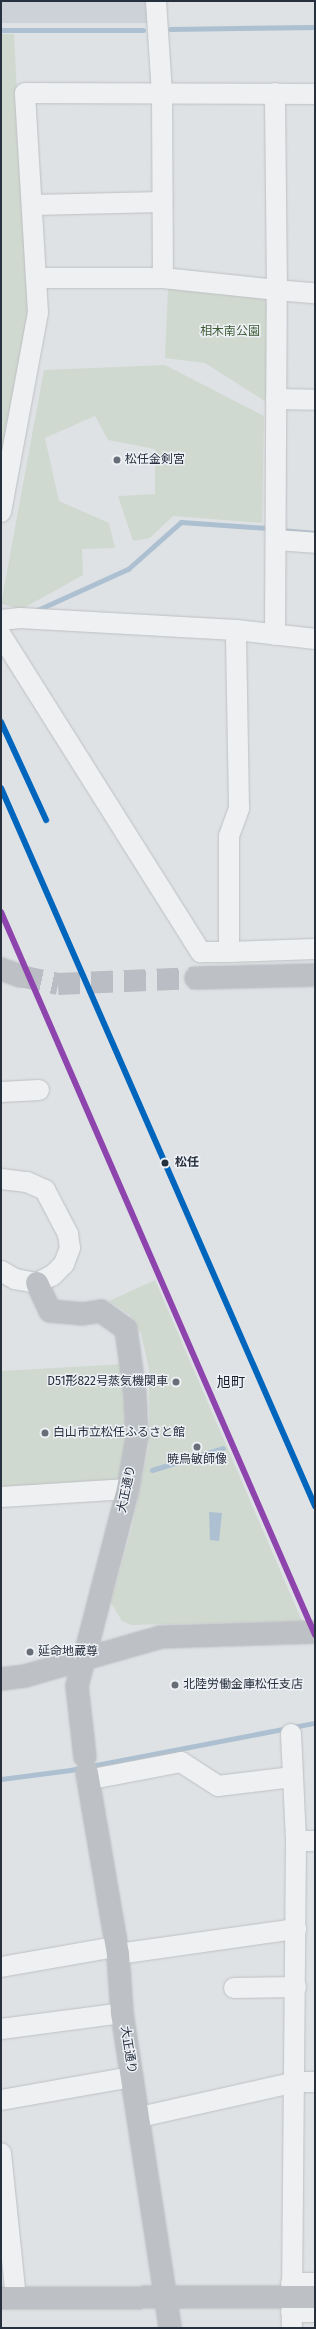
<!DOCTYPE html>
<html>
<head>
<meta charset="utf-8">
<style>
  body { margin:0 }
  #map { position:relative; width:316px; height:2329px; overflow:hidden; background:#dfe2e5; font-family:"Fira Sans","Noto Sans JP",sans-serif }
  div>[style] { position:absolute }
  .built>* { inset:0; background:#cdd2d8; transform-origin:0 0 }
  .green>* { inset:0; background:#d0d9d0 }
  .water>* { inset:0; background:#adc0d1 }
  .stream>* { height:5px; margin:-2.5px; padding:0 2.5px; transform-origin:2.5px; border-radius:2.5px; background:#adc0d1 }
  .secondary-tunnel>* { height:22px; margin-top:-11px; transform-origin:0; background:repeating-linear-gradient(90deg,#babec4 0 22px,transparent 0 33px) }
  .roads { filter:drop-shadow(0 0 1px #bec0c3) drop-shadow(0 0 1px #bec0c3) }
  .street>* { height:20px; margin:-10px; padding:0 10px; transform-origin:10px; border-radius:10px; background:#eff0f2 }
  .secondary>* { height:22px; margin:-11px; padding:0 11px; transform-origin:11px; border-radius:11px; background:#bdc1c5 }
  .rail-1>* { height:6px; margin:-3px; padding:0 3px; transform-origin:3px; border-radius:3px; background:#8e44ad }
  .rail-2>* { height:6px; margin:-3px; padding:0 3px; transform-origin:3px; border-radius:3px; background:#0065bd }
  .dots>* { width:11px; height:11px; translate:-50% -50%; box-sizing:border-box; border:2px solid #edf0f5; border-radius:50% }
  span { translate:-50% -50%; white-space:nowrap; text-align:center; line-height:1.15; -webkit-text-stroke:3px #edf0f5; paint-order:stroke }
  .park-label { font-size:12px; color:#3c5a34 }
  .poi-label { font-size:12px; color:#27303e }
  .left { translate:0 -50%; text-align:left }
  .right { translate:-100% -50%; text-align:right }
  .stop-label { font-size:12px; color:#27303e; font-weight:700 }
  .street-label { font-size:12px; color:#27303e }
  .quarter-label { font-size:14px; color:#19212f }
  .frame { position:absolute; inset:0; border:2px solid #27303e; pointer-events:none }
</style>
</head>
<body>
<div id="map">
  <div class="built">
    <i style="left:1px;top:1px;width:147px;height:22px"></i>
  </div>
  <div class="green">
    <i style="clip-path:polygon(1px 34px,14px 34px,29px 327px,1px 471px)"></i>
    <i style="clip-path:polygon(168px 287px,270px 295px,268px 403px,205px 363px,165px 358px)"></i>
    <i style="clip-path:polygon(165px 365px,264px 416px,262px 523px,173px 516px,150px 538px,133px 541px,118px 496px,155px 494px,155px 449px,108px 440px,95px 416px,45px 438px,59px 501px,109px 523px,115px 548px,82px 549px,83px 575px,22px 609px,1px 604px,44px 370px)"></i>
    <i style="clip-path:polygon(155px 1280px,302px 1621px,131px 1625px,122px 1621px,111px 1603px,132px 1527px,149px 1445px,149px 1369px,141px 1333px,130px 1315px,109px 1301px)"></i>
    <i style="clip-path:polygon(124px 1364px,131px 1448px,121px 1484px,1px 1492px,1px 1371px)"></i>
  </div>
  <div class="water">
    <i style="clip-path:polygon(209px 1512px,222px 1513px,219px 1541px,210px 1540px)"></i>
  </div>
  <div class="stream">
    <i style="left:170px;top:29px;width:145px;rotate:-0.8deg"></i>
    <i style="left:1px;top:30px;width:142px"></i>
    <i style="left:280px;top:530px;width:35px;rotate:5deg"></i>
    <i style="left:33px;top:612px;width:104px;rotate:-24.4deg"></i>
    <i style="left:128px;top:569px;width:71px;rotate:-41.6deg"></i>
    <i style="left:181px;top:522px;width:86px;rotate:4deg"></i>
    <i style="left:152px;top:1470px;width:74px;rotate:-17.2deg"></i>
    <i style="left:1px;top:1779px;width:70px;rotate:-7.4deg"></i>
    <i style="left:70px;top:1770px;width:249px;rotate:-10.9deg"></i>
  </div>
  <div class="secondary-tunnel">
    <i style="left:20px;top:976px;width:39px;rotate:12deg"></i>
    <i style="left:58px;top:984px;width:138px;rotate:-2.5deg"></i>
  </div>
  <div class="roads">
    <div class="street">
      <i style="left:156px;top:1px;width:93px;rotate:86.3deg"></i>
      <i style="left:162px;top:94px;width:184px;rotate:89.7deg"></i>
      <i style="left:33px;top:205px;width:129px;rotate:-1.3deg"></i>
      <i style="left:37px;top:278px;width:126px"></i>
      <i style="left:163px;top:278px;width:115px;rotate:6deg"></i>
      <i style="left:277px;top:290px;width:197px;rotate:-90.6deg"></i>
      <i style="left:276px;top:399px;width:39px;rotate:1deg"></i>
      <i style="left:1px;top:512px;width:202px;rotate:-79.5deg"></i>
      <i style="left:38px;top:313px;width:220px;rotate:-93.4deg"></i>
      <i style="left:25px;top:93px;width:290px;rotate:0.2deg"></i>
      <i style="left:276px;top:540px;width:39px;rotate:4deg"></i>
      <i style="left:1px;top:620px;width:19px;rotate:-6deg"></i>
      <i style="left:20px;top:618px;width:216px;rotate:3.2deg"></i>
      <i style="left:236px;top:630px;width:80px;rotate:6.5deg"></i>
      <i style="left:1px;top:635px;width:375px;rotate:57.8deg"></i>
      <i style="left:201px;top:952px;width:28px"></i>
      <i style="left:229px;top:952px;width:116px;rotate:-90deg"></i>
      <i style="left:229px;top:836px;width:30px;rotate:-70deg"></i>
      <i style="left:239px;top:808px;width:178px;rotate:-91deg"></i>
      <i style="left:275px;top:635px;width:345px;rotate:-89.7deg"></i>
      <i style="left:277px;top:290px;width:38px;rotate:5deg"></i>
      <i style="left:229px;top:952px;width:86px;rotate:-2deg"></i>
      <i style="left:1px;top:1092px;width:38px;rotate:-3deg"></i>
      <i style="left:1px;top:1179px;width:26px;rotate:7deg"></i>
      <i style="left:27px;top:1182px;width:20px;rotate:24deg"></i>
      <i style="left:45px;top:1190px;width:50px;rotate:62.4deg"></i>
      <i style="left:68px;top:1234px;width:14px;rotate:82deg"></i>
      <i style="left:70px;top:1248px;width:17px;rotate:111deg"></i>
      <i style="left:64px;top:1264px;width:16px;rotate:135deg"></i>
      <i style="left:53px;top:1275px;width:18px;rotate:153deg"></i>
      <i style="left:37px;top:1283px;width:22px;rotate:-170deg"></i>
      <i style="left:15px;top:1279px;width:16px;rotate:-150deg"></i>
      <i style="left:1px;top:1497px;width:127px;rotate:-3.6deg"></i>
      <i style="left:291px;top:1734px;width:107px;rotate:87.3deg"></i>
      <i style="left:296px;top:1841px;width:487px;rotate:90.5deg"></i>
      <i style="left:87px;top:1780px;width:96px;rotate:-10.8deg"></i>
      <i style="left:181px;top:1762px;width:44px;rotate:33deg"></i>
      <i style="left:218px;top:1786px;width:75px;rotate:-6.9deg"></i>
      <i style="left:296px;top:1841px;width:19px"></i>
      <i style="left:118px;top:1954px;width:180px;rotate:-8deg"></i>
      <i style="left:1px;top:1967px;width:116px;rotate:-10deg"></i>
      <i style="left:234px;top:1988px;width:62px;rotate:-0.9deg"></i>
      <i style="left:1px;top:2029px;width:122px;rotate:-7.5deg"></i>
      <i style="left:1px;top:2100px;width:133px;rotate:-10deg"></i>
      <i style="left:140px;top:2117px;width:160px;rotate:-12.6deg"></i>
      <i style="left:296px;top:2082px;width:19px"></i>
      <i style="left:1px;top:2153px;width:145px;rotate:84.1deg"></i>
      <i style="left:291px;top:2283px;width:24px"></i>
      <i style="left:291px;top:2312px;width:24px"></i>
    </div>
    <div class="secondary">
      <i style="left:1px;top:969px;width:20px;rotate:20deg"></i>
      <i style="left:196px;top:978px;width:119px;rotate:-1.4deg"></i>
      <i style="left:37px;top:1283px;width:31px;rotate:65deg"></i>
      <i style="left:50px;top:1311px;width:32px;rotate:5deg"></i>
      <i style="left:82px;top:1314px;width:19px;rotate:-9deg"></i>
      <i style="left:101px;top:1311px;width:31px;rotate:36deg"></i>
      <i style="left:126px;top:1329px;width:67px;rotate:82.2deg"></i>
      <i style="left:135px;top:1395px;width:42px;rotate:87.3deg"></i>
      <i style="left:137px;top:1437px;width:53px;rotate:99.8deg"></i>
      <i style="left:128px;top:1489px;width:203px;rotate:104.5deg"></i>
      <i style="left:77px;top:1686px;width:71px;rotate:83.6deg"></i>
      <i style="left:1px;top:1679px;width:24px;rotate:-7deg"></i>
      <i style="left:25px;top:1676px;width:141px;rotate:-16deg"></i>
      <i style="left:161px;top:1637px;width:154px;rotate:-1.9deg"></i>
      <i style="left:87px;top:1773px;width:184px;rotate:80.3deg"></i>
      <i style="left:118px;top:1954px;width:59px;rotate:86.1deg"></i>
      <i style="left:122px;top:2013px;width:319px;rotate:81.3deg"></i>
      <i style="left:1px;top:2298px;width:314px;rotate:-0.2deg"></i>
    </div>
  </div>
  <div class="rail-1">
    <i style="left:1px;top:912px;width:788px;rotate:66.52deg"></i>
  </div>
  <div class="rail-2">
    <i style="left:1px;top:722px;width:108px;rotate:65.3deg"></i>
    <i style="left:1px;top:788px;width:784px;rotate:66.38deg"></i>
  </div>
  <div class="dots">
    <i style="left:117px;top:460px;background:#676e78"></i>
    <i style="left:165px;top:1163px;background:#27303e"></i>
    <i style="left:176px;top:1382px;background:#676e78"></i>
    <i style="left:45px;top:1433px;background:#676e78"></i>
    <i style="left:197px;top:1447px;background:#676e78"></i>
    <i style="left:30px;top:1652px;background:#676e78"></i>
    <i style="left:175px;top:1685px;background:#676e78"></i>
  </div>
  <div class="park-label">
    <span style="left:230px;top:332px">相木南公園</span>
  </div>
  <div class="poi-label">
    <span class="left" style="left:125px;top:460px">松任金剣宮</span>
    <span class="right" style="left:168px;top:1382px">D51形822号蒸気機関車</span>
    <span class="left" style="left:53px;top:1433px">白山市立松任ふるさと館</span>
    <span style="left:197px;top:1460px">暁烏敏師像</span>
    <span class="left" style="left:38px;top:1652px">延命地蔵尊</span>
    <span class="left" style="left:183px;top:1685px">北陸労働金庫松任支店</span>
  </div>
  <div class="stop-label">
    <span class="left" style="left:175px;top:1163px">松任</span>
  </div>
  <div class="street-label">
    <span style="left:127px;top:1489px;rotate:-78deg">大正通り</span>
    <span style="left:128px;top:2050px;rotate:81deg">大正通り</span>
  </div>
  <div class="quarter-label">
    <span style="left:231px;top:1383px">旭町</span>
  </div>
  <div class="frame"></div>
</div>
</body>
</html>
